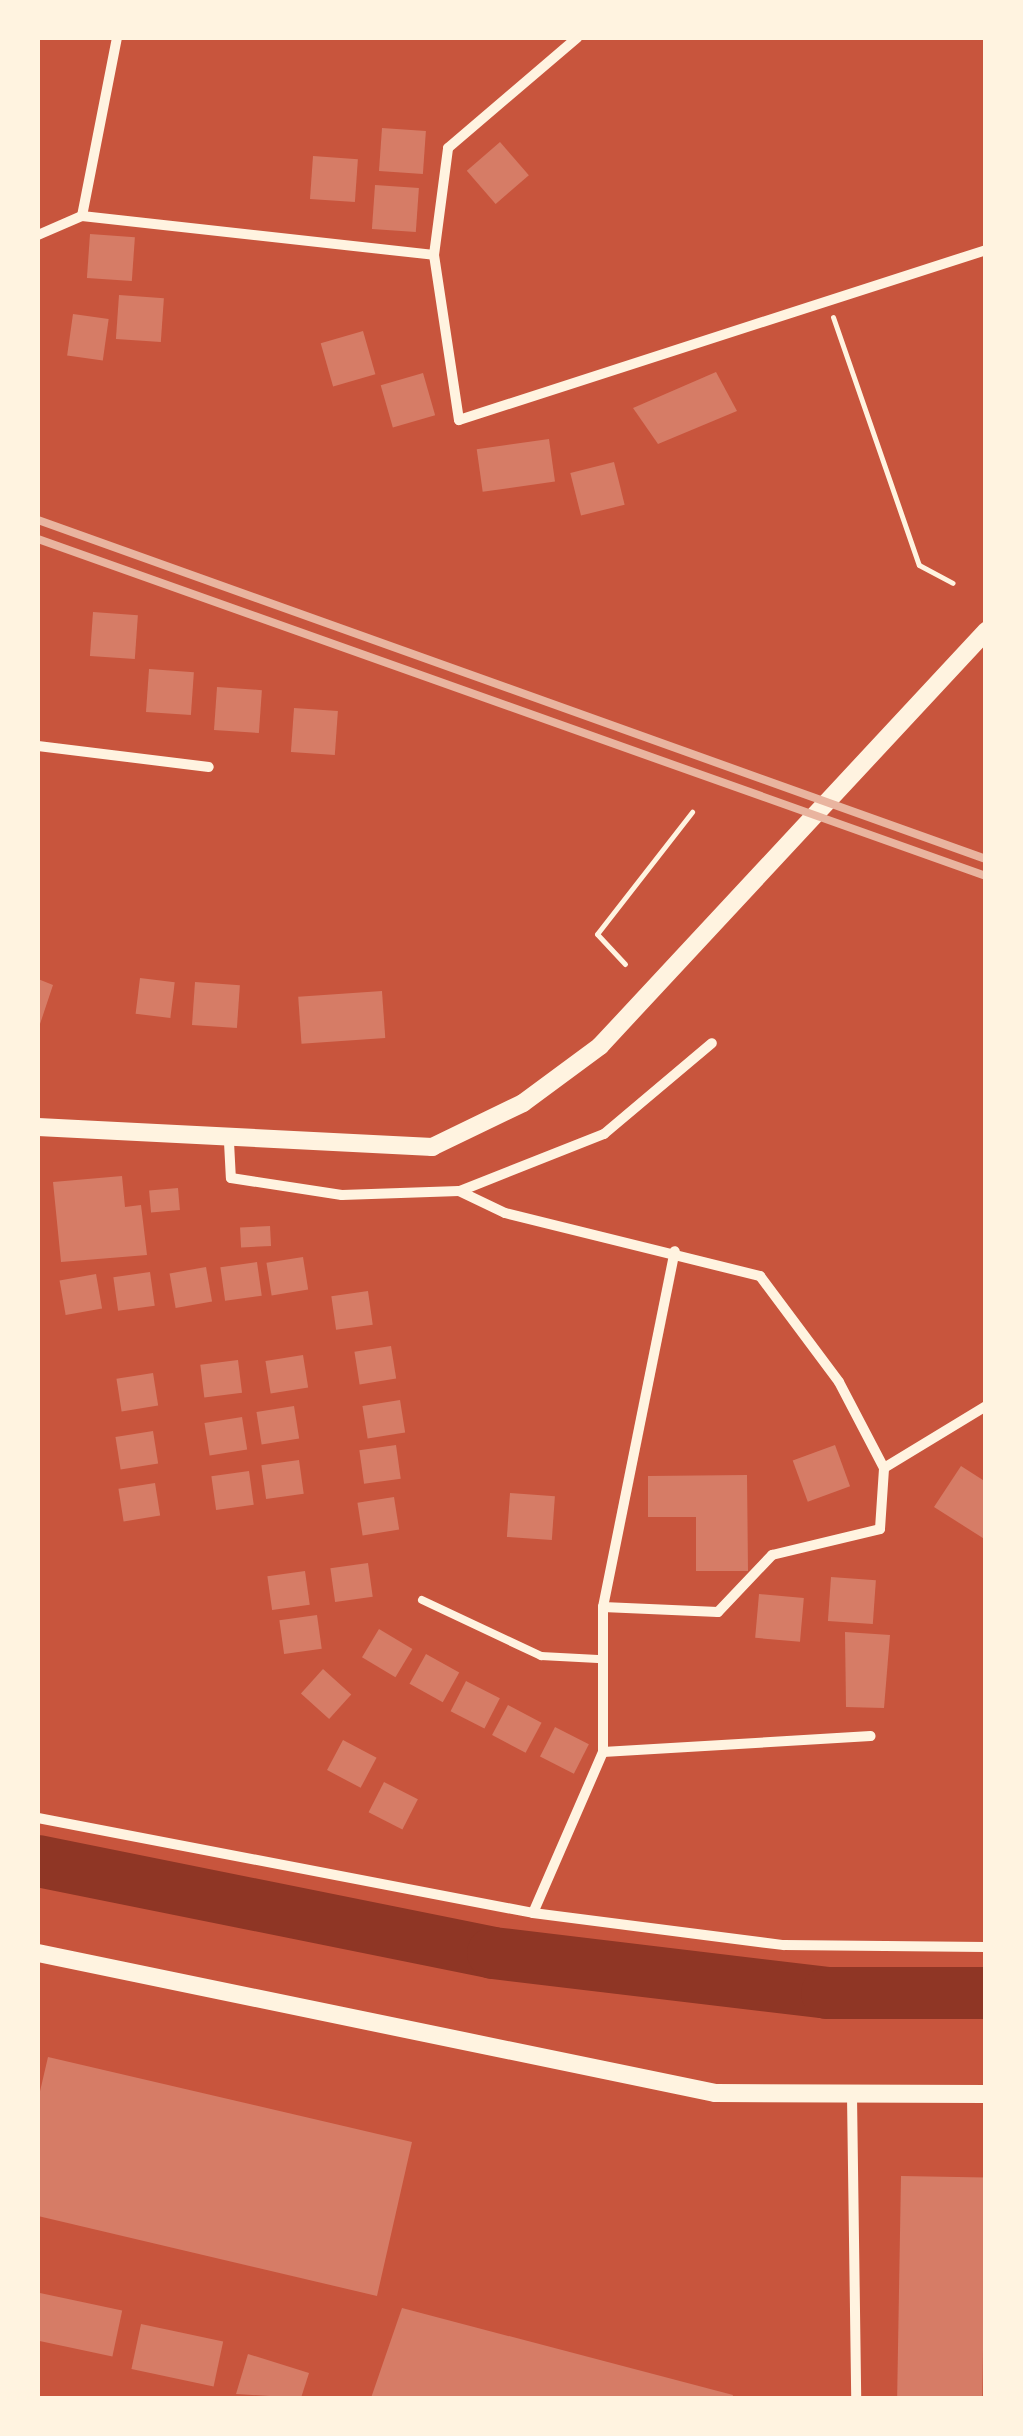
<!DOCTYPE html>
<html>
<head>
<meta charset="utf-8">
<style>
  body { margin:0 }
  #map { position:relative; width:1023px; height:2436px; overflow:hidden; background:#c8553d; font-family:"Exo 2",sans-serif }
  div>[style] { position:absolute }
  .river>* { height:52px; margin:-26px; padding:0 26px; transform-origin:26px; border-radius:26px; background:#8f3625 }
  .building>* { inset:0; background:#d67c66; transform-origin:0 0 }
  .path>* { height:5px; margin:-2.5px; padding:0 2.5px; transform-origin:2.5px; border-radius:2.5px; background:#fff3e0 }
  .service>* { height:8px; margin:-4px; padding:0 4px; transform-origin:4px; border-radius:4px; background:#fff3e0 }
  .minor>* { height:10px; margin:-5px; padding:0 5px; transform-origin:5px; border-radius:5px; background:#fff3e0 }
  .tertiary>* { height:18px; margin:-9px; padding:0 9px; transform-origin:9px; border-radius:9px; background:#fff3e0 }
  .rail>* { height:8px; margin:-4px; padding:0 4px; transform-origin:4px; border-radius:4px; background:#e9b49f }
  span { translate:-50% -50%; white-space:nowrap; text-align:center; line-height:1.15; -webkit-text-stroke:8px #fff3e0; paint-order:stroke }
  .frame { position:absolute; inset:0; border:40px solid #fff3e0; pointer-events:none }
</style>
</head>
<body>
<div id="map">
  <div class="river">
    <i style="left:38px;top:1861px;width:464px;rotate:11.4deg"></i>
    <i style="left:493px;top:1953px;width:336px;rotate:6.8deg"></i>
    <i style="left:827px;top:1993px;width:159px"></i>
  </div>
  <div class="building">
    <i style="left:382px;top:128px;width:44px;height:43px;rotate:4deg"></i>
    <i style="left:500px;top:142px;width:44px;height:44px;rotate:49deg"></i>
    <i style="left:313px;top:156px;width:45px;height:43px;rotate:4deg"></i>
    <i style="left:375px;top:185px;width:44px;height:44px;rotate:4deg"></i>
    <i style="left:90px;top:234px;width:45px;height:44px;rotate:4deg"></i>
    <i style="left:119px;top:295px;width:45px;height:44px;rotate:4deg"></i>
    <i style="left:73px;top:314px;width:36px;height:42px;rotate:8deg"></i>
    <i style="left:363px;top:331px;width:45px;height:44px;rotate:74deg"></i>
    <i style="clip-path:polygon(716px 372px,737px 411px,658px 444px,633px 408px)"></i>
    <i style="left:423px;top:373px;width:44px;height:44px;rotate:74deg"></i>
    <i style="left:549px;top:439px;width:43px;height:73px;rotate:82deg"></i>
    <i style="left:614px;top:462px;width:44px;height:45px;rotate:76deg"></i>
    <i style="left:93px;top:612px;width:45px;height:44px;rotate:4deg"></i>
    <i style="left:149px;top:669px;width:45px;height:43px;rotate:4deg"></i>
    <i style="left:217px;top:687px;width:45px;height:43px;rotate:4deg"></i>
    <i style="left:294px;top:708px;width:44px;height:44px;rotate:4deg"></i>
    <i style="left:140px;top:978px;width:35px;height:36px;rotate:7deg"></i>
    <i style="clip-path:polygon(38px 979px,53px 985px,38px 1030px)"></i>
    <i style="left:195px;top:982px;width:45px;height:43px;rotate:4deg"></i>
    <i style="left:382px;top:991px;width:47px;height:84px;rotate:86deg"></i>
    <i style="clip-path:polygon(122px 1176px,125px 1207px,141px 1205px,147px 1255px,61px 1262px,53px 1182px)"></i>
    <i style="left:178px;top:1188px;width:22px;height:29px;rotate:85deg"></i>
    <i style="left:270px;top:1226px;width:20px;height:30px;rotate:87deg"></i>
    <i style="left:303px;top:1257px;width:33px;height:37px;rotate:81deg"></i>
    <i style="left:257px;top:1262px;width:34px;height:37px;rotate:82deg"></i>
    <i style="left:206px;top:1267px;width:35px;height:37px;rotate:80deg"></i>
    <i style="left:150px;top:1272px;width:34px;height:37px;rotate:82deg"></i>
    <i style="left:96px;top:1274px;width:35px;height:37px;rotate:80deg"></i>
    <i style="left:368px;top:1291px;width:34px;height:37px;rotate:82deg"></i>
    <i style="left:391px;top:1346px;width:33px;height:37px;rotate:81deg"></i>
    <i style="left:303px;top:1355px;width:33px;height:38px;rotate:81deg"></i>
    <i style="left:238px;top:1360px;width:33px;height:38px;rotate:83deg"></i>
    <i style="left:153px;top:1373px;width:33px;height:37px;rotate:81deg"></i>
    <i style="left:400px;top:1400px;width:33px;height:38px;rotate:81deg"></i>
    <i style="left:294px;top:1406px;width:33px;height:38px;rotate:81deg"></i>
    <i style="left:242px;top:1417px;width:33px;height:38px;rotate:81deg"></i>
    <i style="left:153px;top:1431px;width:33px;height:38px;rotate:81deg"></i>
    <i style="left:396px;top:1445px;width:34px;height:37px;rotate:82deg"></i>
    <i style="left:835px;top:1445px;width:44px;height:45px;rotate:70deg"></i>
    <i style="left:299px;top:1460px;width:34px;height:38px;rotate:82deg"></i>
    <i style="clip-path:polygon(961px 1466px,986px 1482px,986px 1540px,934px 1507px)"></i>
    <i style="left:249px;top:1471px;width:34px;height:38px;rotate:82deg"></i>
    <i style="clip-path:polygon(747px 1475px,748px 1571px,696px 1571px,696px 1517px,648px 1517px,648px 1476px)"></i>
    <i style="left:155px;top:1483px;width:33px;height:37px;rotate:81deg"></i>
    <i style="left:510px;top:1493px;width:45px;height:44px;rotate:4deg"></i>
    <i style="left:394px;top:1497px;width:33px;height:37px;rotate:81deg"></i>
    <i style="left:368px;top:1563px;width:34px;height:38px;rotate:82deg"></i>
    <i style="left:305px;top:1571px;width:34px;height:38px;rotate:82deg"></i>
    <i style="left:831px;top:1577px;width:45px;height:44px;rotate:4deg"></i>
    <i style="left:759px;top:1594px;width:45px;height:44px;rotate:5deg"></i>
    <i style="left:317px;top:1615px;width:34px;height:38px;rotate:82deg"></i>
    <i style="left:379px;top:1629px;width:39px;height:33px;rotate:31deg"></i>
    <i style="clip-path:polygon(845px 1632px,890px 1635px,884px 1708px,846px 1707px)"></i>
    <i style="left:426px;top:1654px;width:38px;height:34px;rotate:29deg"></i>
    <i style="left:323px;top:1669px;width:38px;height:33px;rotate:42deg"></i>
    <i style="left:466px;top:1681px;width:38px;height:34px;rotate:27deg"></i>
    <i style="left:508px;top:1705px;width:38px;height:34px;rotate:28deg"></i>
    <i style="left:555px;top:1727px;width:38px;height:33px;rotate:27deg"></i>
    <i style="left:343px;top:1740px;width:38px;height:34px;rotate:28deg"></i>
    <i style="left:384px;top:1782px;width:38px;height:34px;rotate:27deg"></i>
    <i style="clip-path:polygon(48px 2057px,412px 2142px,377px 2296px,38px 2216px,38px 2100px)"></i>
    <i style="left:901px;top:2176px;width:85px;height:222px;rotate:1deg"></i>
    <i style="left:40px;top:2293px;width:84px;height:47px;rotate:12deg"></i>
    <i style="clip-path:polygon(402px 2308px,733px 2395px,732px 2398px,371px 2398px)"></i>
    <i style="left:141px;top:2324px;width:84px;height:46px;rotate:12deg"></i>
    <i style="clip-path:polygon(248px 2354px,309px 2373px,301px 2398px,236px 2394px)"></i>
  </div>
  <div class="path">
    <i style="left:833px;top:317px;width:262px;rotate:70.9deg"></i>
    <i style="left:919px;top:565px;width:38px;rotate:28deg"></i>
    <i style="left:625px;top:964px;width:41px;rotate:-133deg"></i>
    <i style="left:597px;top:934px;width:155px;rotate:-52.1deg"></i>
  </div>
  <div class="service">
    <i style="left:422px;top:1600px;width:132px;rotate:25.2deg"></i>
    <i style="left:541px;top:1656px;width:57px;rotate:3deg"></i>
  </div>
  <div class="minor">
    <i style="left:82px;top:216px;width:181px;rotate:-78.9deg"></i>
    <i style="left:38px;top:235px;width:48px;rotate:-23.4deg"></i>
    <i style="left:82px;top:216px;width:354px;rotate:6.3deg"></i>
    <i style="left:434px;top:255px;width:167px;rotate:81.4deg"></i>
    <i style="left:459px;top:420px;width:554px;rotate:-17.88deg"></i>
    <i style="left:434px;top:255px;width:108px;rotate:-82.5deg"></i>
    <i style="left:448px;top:148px;width:170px;rotate:-40.5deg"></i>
    <i style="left:38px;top:746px;width:172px;rotate:7deg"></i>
    <i style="left:229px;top:1142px;width:36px;rotate:87deg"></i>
    <i style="left:231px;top:1178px;width:112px;rotate:8.7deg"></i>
    <i style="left:342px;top:1195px;width:117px;rotate:-2deg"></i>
    <i style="left:459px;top:1191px;width:51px;rotate:25.6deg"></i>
    <i style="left:505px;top:1213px;width:263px;rotate:13.9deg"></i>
    <i style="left:760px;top:1276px;width:132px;rotate:53.3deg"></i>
    <i style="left:839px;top:1382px;width:97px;rotate:62.4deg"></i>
    <i style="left:884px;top:1468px;width:119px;rotate:-31.3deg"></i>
    <i style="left:460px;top:1191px;width:155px;rotate:-21.6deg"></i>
    <i style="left:604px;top:1134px;width:141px;rotate:-40.1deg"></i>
    <i style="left:603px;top:1607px;width:115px;rotate:2.5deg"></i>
    <i style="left:718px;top:1612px;width:79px;rotate:-46.5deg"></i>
    <i style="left:772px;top:1555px;width:111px;rotate:-13.5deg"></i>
    <i style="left:880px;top:1529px;width:61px;rotate:-86.2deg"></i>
    <i style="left:603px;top:1752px;width:145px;rotate:-90deg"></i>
    <i style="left:603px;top:1607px;width:363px;rotate:-78.6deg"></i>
    <i style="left:38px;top:1818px;width:504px;rotate:10.86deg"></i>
    <i style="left:533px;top:1913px;width:253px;rotate:7.3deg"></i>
    <i style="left:784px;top:1945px;width:202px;rotate:0.6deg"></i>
    <i style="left:533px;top:1913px;width:176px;rotate:-66.5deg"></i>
    <i style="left:603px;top:1752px;width:268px;rotate:-3.4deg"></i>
    <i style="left:852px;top:2096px;width:302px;rotate:89.2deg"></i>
  </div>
  <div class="tertiary">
    <i style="left:38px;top:1127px;width:395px;rotate:2.9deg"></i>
    <i style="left:432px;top:1147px;width:101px;rotate:-25.8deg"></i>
    <i style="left:523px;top:1103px;width:96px;rotate:-36.5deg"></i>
    <i style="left:600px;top:1046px;width:567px;rotate:-47.07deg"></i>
    <i style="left:38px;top:1953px;width:691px;rotate:11.68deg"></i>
    <i style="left:715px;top:2093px;width:271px;rotate:0.2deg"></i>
  </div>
  <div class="rail">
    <i style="left:38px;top:520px;width:1007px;rotate:19.68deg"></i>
    <i style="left:38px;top:539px;width:1006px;rotate:19.57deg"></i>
  </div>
  <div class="frame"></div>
</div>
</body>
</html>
